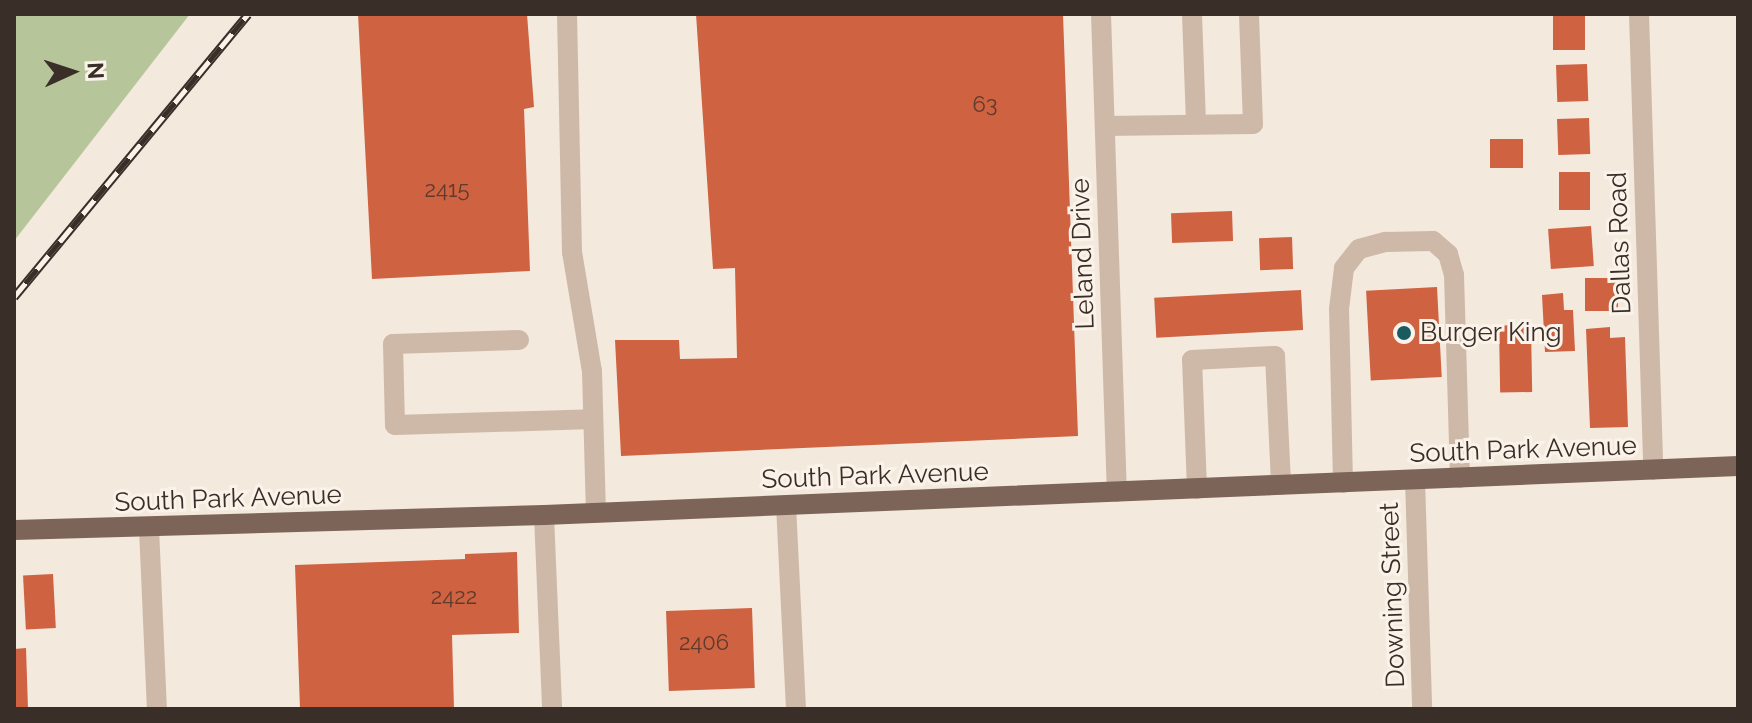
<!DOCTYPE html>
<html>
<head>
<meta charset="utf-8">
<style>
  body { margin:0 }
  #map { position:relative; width:1752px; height:723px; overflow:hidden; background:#f4e9dd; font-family:Raleway,sans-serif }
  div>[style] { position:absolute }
  .green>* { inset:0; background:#b7c59b }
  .building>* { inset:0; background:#cf6241; transform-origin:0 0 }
  .minor>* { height:20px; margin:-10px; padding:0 10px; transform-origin:10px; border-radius:10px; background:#ceb9a8 }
  .major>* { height:20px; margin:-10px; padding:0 10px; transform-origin:10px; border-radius:10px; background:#7d6458 }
  .rail>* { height:9px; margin-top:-4.5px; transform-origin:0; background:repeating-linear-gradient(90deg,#fbf3ea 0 18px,#3a2e28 0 36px); box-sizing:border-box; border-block:2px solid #3a2e28 }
  .dots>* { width:22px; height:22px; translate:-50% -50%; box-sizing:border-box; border:4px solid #fbf3ea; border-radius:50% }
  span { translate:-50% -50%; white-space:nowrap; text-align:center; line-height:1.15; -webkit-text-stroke:6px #fbf3ea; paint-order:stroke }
  .number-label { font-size:22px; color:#5f3b2e }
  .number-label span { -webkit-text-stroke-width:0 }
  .street-label { font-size:26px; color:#3a2e28 }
  .poi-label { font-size:26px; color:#3a2e28 }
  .left { translate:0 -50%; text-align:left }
  .frame { position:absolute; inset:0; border:16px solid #3a2e28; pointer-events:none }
  .north { position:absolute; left:32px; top:32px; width:80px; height:80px; -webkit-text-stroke:6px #fbf3ea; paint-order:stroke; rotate:87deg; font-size:22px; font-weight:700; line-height:32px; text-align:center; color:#3a2e28 }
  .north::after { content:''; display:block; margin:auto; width:28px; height:36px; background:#3a2e28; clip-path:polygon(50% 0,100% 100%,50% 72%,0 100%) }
</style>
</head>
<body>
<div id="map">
  <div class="green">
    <i style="clip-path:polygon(14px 14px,190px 14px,14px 241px)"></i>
  </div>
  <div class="building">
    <i style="clip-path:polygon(358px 14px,527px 14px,534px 107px,524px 109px,530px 271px,372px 279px)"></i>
    <i style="clip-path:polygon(696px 14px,1063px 14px,1078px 436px,621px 456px,615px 340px,679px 340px,680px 359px,737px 358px,735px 268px,713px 269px)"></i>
    <i style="left:1553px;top:14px;width:32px;height:36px"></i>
    <i style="left:1587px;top:64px;width:37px;height:31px;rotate:88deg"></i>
    <i style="left:1589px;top:118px;width:36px;height:32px;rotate:88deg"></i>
    <i style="left:1523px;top:139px;width:29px;height:33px;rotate:90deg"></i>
    <i style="left:1559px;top:172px;width:31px;height:38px"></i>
    <i style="left:1232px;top:211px;width:30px;height:61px;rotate:88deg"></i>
    <i style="left:1591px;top:226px;width:40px;height:43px;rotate:86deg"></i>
    <i style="left:1292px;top:237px;width:32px;height:33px;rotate:88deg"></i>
    <i style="left:1618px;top:278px;width:33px;height:33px;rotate:90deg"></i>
    <i style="left:1437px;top:287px;width:90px;height:71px;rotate:87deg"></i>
    <i style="left:1301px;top:290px;width:40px;height:147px;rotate:87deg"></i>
    <i style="clip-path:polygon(1563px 293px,1564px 310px,1573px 310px,1575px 351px,1545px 352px,1542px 295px)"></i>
    <i style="left:1531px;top:325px;width:67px;height:32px;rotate:89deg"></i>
    <i style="clip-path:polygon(1610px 327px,1610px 338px,1625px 337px,1628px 427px,1590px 428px,1586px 329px)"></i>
    <i style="clip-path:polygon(517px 552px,519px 633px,452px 635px,454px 709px,300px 709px,295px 565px,465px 559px,465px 554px)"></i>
    <i style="left:53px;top:574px;width:54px;height:30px;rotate:87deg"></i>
    <i style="left:752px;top:608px;width:80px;height:86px;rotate:88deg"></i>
    <i style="clip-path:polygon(26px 648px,28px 709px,14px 709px,14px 649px)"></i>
  </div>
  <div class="minor">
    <i style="left:567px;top:14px;width:238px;rotate:88.8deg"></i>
    <i style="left:572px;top:252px;width:121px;rotate:80.5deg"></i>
    <i style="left:592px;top:371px;width:142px;rotate:88.4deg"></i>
    <i style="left:1101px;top:14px;width:478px;rotate:88.1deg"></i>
    <i style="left:1192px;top:14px;width:110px;rotate:87.9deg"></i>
    <i style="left:1639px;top:14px;width:456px;rotate:88.2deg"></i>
    <i style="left:1105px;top:126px;width:148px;rotate:-0.8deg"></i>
    <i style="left:1253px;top:124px;width:110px;rotate:-92.1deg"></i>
    <i style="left:519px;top:340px;width:126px;rotate:178.2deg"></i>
    <i style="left:393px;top:344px;width:81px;rotate:88.6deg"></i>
    <i style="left:395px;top:425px;width:198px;rotate:-1.7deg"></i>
    <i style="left:1415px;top:480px;width:229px;rotate:88.2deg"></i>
    <i style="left:1343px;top:483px;width:174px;rotate:-91.3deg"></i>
    <i style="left:1339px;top:309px;width:41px;rotate:-83deg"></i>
    <i style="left:1344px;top:268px;width:24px;rotate:-52deg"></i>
    <i style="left:1359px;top:249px;width:28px;rotate:-15deg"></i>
    <i style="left:1386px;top:242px;width:47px;rotate:-1.2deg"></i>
    <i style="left:1433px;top:241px;width:20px;rotate:41deg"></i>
    <i style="left:1448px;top:254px;width:22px;rotate:74deg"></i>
    <i style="left:1454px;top:275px;width:203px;rotate:88.3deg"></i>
    <i style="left:1197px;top:489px;width:129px;rotate:-92.2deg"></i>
    <i style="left:1192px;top:360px;width:83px;rotate:-2.8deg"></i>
    <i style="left:1275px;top:356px;width:129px;rotate:87.3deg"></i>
    <i style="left:786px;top:505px;width:204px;rotate:87.2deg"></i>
    <i style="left:544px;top:515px;width:194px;rotate:87.6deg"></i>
    <i style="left:149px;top:528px;width:181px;rotate:87.5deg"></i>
  </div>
  <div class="major">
    <i style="left:14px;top:530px;width:530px;rotate:-1.62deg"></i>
    <i style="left:544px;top:515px;width:1195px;rotate:-2.35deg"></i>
  </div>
  <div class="rail">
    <i style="left:14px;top:297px;width:367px;rotate:-50.4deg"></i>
  </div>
  <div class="dots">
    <i style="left:1404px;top:333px;background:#1a5b5f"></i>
  </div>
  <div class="number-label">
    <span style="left:985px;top:105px">63</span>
    <span style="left:447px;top:190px">2415</span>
    <span style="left:454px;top:597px">2422</span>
    <span style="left:704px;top:643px">2406</span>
  </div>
  <div class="street-label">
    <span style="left:1620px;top:243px;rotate:-92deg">Dallas Road</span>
    <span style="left:1083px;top:254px;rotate:-92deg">Leland Drive</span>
    <span style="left:1523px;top:450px;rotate:-2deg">South Park Avenue</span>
    <span style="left:875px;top:476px;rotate:-2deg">South Park Avenue</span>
    <span style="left:228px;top:499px;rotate:-2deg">South Park Avenue</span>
    <span style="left:1393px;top:595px;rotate:-92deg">Downing Street</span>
  </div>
  <div class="poi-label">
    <span class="left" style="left:1420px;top:333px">Burger King</span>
  </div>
  <div class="frame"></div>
  <div class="north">N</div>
</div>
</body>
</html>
